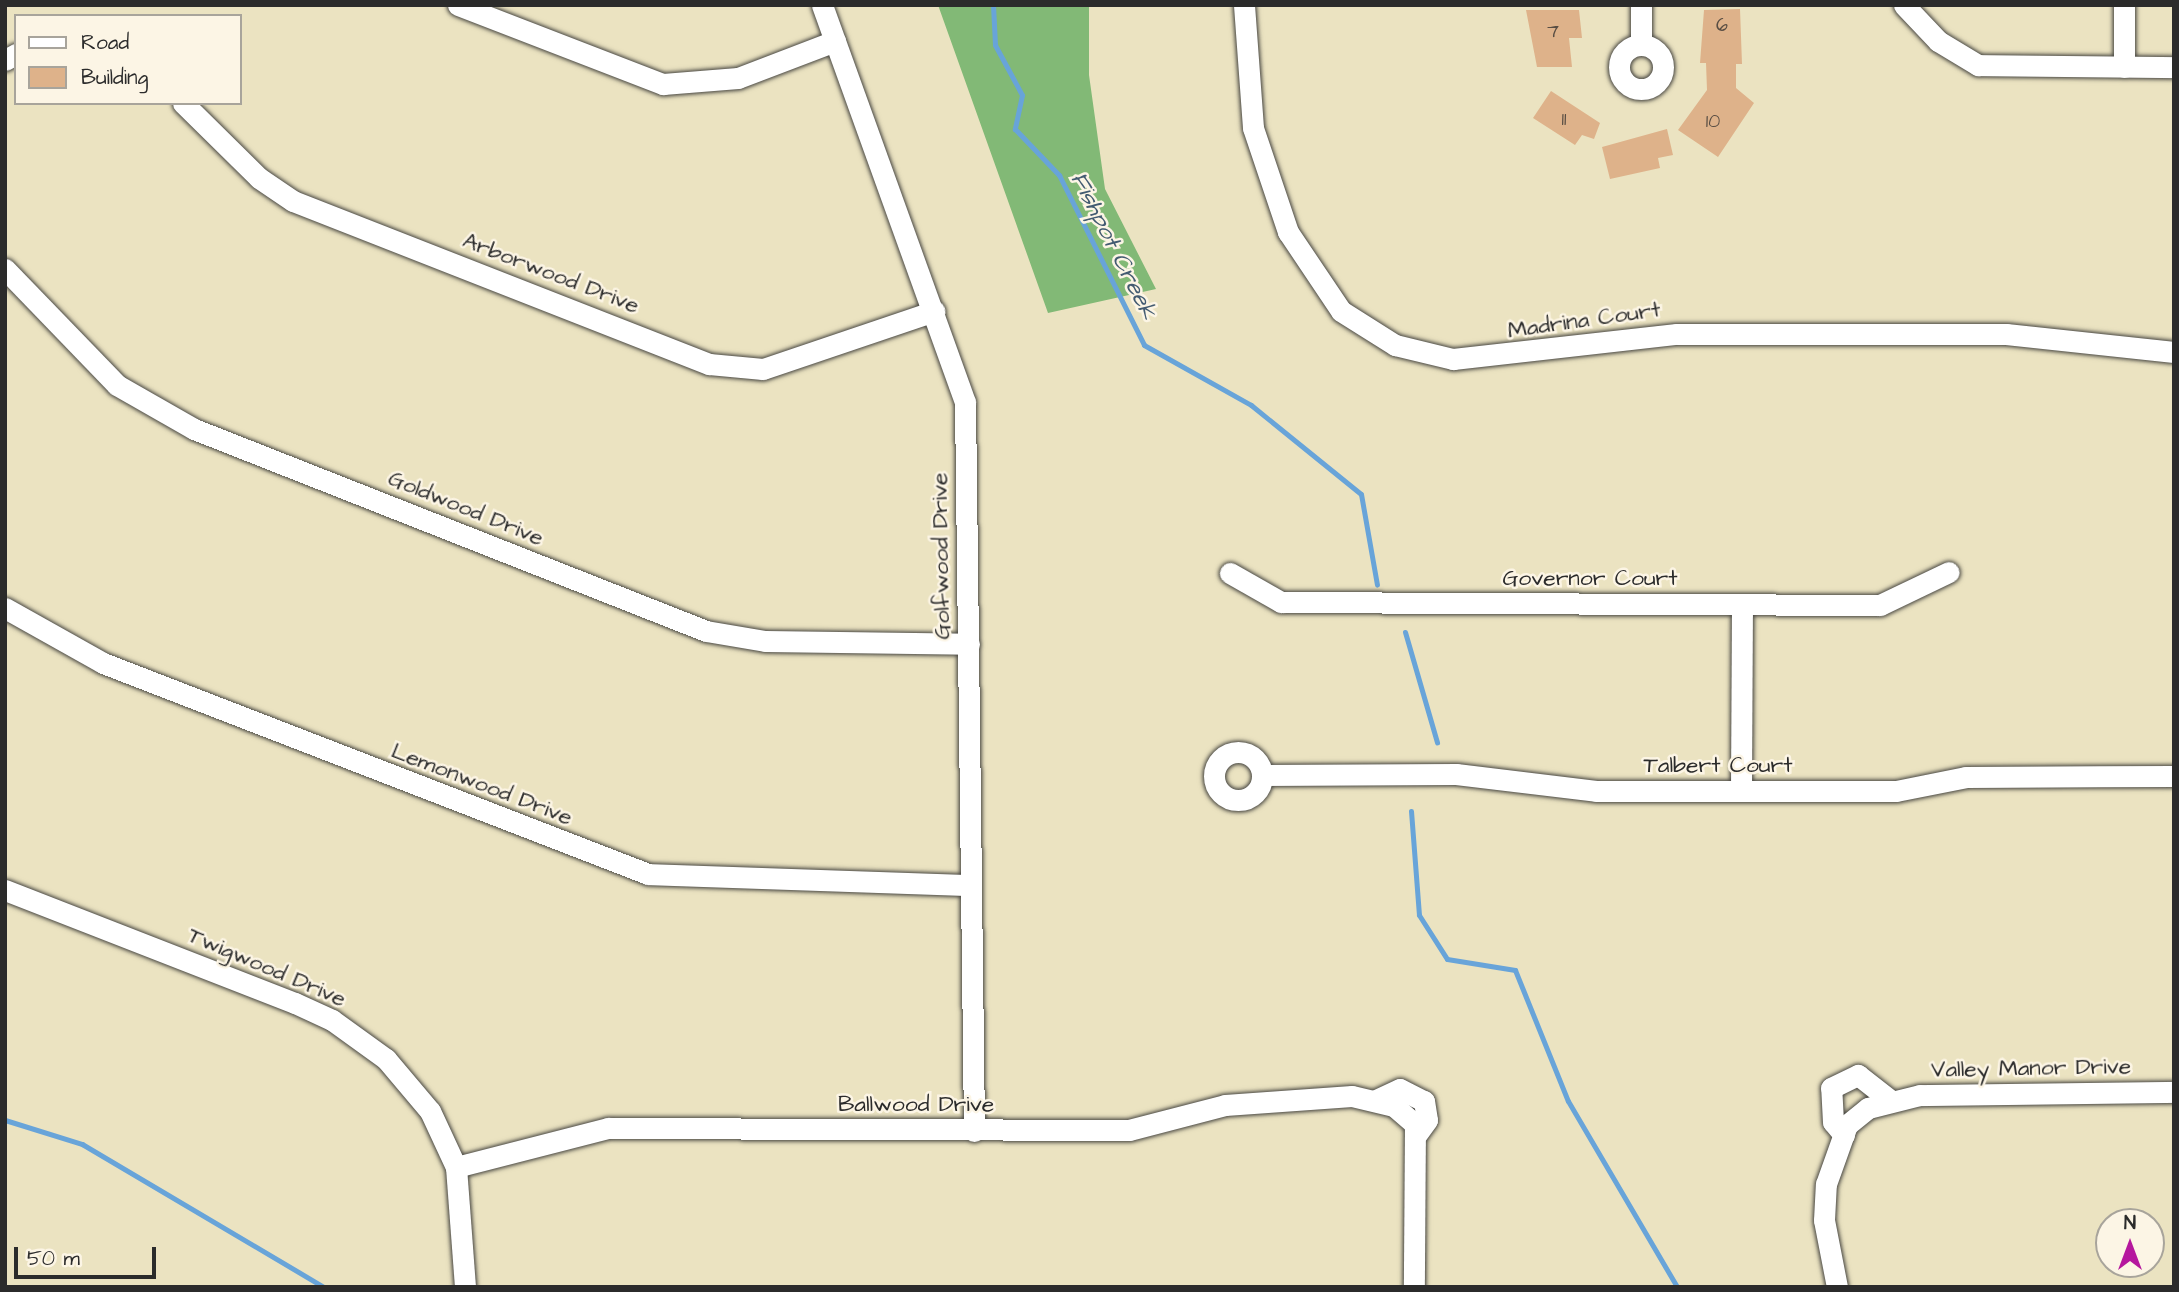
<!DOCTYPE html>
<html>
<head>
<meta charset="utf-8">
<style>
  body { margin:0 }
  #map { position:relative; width:2179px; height:1292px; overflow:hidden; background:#ebe3c1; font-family:"Architects Daughter",sans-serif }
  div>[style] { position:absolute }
  .forest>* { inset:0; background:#82b976 }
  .stream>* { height:5px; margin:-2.5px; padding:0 2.5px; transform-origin:2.5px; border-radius:2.5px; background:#68a4d9 }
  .building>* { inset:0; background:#deb28a }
  .roads { filter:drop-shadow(0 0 2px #484742) drop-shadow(0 0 2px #484742) }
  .minor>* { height:21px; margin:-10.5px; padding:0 10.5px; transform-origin:10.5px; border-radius:10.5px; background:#fff }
  .minor>.ring { margin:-10.5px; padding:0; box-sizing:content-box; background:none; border:21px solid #fff; border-radius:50% }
  span { translate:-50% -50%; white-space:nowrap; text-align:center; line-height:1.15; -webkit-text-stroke:5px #fcf5e5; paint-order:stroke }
  .number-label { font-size:19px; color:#584d43 }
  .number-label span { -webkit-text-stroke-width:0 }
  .street-label { font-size:23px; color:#2b2b2b }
  .water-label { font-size:24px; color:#435b71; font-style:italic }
  .frame { position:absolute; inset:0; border:7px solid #2b2b2b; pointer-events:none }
  .legend { position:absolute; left:14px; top:14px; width:228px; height:91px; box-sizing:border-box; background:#fcf5e5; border:2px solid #a8a49b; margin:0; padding:9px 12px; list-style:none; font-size:21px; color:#2b2b2b }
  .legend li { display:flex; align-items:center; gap:14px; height:35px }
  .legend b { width:35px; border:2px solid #a8a49b }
  .north { position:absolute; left:2095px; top:1208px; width:70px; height:70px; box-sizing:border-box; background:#fcf5e5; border:2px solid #a8a49b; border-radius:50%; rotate:0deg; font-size:19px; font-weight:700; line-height:28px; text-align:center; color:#2b2b2b }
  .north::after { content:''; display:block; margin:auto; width:24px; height:32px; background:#b5179e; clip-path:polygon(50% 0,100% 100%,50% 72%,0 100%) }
  .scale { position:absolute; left:14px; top:1247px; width:142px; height:32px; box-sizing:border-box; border:4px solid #2b2b2b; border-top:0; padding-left:9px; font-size:21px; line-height:24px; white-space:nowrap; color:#2b2b2b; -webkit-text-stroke:5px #fcf5e5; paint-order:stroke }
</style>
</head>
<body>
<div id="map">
  <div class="forest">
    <i style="clip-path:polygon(938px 5px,1089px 5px,1089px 75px,1105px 189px,1156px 289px,1048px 313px)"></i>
  </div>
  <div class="stream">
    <i style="left:993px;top:5px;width:40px;rotate:87.1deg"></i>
    <i style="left:995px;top:45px;width:57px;rotate:61.6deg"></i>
    <i style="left:1022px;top:95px;width:35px;rotate:102deg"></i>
    <i style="left:1015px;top:129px;width:64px;rotate:46.3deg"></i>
    <i style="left:1059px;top:175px;width:190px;rotate:63.4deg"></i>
    <i style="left:1144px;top:345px;width:123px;rotate:29.3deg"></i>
    <i style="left:1251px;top:405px;width:141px;rotate:39deg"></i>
    <i style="left:1361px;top:494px;width:92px;rotate:80deg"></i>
    <i style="left:1405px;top:632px;width:115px;rotate:73.8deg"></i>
    <i style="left:1411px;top:811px;width:104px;rotate:85.6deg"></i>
    <i style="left:1419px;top:915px;width:52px;rotate:57.5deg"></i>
    <i style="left:1447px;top:959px;width:69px;rotate:9.2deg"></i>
    <i style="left:1515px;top:970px;width:141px;rotate:68deg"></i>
    <i style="left:1568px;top:1101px;width:216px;rotate:59.6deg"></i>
    <i style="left:5px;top:1120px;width:81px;rotate:17.3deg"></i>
    <i style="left:82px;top:1144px;width:281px;rotate:30.6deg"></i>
  </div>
  <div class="building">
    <i style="clip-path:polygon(1740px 9px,1742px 64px,1736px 64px,1736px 88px,1754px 103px,1718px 157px,1678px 130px,1707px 90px,1706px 63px,1700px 63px,1704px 10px)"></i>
    <i style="clip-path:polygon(1526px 10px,1579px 10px,1582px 38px,1569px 38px,1572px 67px,1537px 67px)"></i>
    <i style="clip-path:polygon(1551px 91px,1600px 123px,1594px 139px,1582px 135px,1575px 145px,1533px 118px)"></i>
    <i style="clip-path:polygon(1667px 129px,1673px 155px,1658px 158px,1660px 168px,1610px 179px,1602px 147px)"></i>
  </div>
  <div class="roads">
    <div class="minor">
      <i style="left:458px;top:5px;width:220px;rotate:21.1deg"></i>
      <i style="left:663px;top:84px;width:75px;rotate:-4.6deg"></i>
      <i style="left:738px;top:78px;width:104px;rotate:-20.9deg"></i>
      <i style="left:822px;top:5px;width:422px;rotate:70.2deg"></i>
      <i style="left:965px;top:402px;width:729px;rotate:89.29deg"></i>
      <i style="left:1244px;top:5px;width:123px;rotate:85.8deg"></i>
      <i style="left:1253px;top:128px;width:110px;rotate:71.4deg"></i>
      <i style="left:1288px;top:232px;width:95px;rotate:56.1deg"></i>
      <i style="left:1341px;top:311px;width:64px;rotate:32.2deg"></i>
      <i style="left:1395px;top:345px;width:60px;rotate:13.6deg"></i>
      <i style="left:1453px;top:359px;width:225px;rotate:-6.4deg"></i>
      <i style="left:1677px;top:334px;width:329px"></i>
      <i style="left:2006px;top:334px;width:169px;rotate:6.1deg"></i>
      <i style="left:1904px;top:5px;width:50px;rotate:46.6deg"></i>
      <i style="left:1938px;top:41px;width:47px;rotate:31deg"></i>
      <i style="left:1978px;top:65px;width:196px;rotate:0.6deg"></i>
      <i style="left:1641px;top:45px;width:40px;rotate:-90deg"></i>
      <i class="ring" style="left:1619px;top:45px;width:23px;height:23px"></i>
      <i style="left:5px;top:60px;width:13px;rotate:-29deg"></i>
      <i style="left:2124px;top:67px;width:62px;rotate:-90deg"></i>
      <i style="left:183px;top:103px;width:107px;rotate:44.6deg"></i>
      <i style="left:259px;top:178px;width:41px;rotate:34.1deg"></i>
      <i style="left:293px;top:201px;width:447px;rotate:21.4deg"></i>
      <i style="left:709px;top:364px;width:54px;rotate:5.3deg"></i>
      <i style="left:763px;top:369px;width:181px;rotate:-18.7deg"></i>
      <i style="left:5px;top:269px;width:161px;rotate:46deg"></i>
      <i style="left:117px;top:385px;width:89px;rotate:29.7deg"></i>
      <i style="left:194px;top:429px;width:550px;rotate:21.53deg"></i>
      <i style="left:706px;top:631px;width:60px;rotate:9.6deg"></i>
      <i style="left:765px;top:641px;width:204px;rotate:0.8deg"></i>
      <i style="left:1230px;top:573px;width:59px;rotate:29.6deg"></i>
      <i style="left:1281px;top:602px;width:599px;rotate:0.29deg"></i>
      <i style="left:1880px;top:605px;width:76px;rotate:-25.6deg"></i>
      <i style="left:5px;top:608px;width:112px;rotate:29.3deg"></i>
      <i style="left:103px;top:663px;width:584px;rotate:21.16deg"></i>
      <i style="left:648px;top:874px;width:322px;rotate:2deg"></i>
      <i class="ring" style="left:1214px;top:752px;width:27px;height:27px"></i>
      <i style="left:1262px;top:775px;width:194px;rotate:-0.3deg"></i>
      <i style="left:1456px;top:774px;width:141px;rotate:6.9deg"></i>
      <i style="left:1596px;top:791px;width:300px"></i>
      <i style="left:1896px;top:791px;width:71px;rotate:-11.3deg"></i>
      <i style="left:1966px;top:777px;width:208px;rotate:-0.3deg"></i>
      <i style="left:1741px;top:791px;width:186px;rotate:-89.7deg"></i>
      <i style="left:5px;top:890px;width:311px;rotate:21.3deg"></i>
      <i style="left:295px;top:1003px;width:41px;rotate:24.7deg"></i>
      <i style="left:332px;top:1020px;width:67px;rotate:35.8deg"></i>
      <i style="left:386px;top:1059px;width:68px;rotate:49.8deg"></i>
      <i style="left:430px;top:1111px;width:62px;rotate:65.1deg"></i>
      <i style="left:456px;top:1167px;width:120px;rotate:85.7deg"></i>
      <i style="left:1376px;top:1100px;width:26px;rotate:-25deg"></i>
      <i style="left:1400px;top:1089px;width:27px;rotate:27deg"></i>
      <i style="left:1424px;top:1101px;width:19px;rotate:81deg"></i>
      <i style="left:1427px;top:1120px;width:17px;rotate:126deg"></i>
      <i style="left:1844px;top:1135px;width:17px;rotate:-130deg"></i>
      <i style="left:1833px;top:1122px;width:34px;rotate:-93deg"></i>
      <i style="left:1831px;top:1088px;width:30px;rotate:-26deg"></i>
      <i style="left:1858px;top:1075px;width:39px;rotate:38deg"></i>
      <i style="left:456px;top:1167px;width:157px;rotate:-14.4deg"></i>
      <i style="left:608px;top:1128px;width:521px;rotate:0.22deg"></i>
      <i style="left:1129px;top:1130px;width:99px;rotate:-14.6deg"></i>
      <i style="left:1225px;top:1105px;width:127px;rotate:-4.1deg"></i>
      <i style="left:1352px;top:1096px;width:43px;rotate:13.4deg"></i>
      <i style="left:1394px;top:1106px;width:28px;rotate:41deg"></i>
      <i style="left:1415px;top:1124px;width:163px;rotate:90.4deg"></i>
      <i style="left:1837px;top:1287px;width:68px;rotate:-101deg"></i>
      <i style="left:1824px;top:1220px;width:36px;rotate:-87deg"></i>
      <i style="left:1826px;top:1184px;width:63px;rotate:-70.4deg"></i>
      <i style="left:1847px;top:1125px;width:27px;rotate:-39deg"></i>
      <i style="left:1868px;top:1108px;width:54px;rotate:-14deg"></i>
      <i style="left:1920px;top:1095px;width:254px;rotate:-0.7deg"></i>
    </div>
  </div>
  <div class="number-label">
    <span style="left:1722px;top:26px">6</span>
    <span style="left:1553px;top:32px">7</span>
    <span style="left:1564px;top:120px">11</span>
    <span style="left:1713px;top:122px">10</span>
  </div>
  <div class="street-label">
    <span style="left:551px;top:273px;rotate:21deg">Arborwood Drive</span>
    <span style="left:1584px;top:320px;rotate:-8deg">Madrina Court</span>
    <span style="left:466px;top:508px;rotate:22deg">Goldwood Drive</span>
    <span style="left:941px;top:556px;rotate:-91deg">Golfwood Drive</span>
    <span style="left:1590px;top:578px">Governor Court</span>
    <span style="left:1718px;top:765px">Talbert Court</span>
    <span style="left:482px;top:784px;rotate:21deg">Lemonwood Drive</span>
    <span style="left:267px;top:967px;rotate:23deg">Twigwood Drive</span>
    <span style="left:2031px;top:1068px;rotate:-1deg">Valley Manor Drive</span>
    <span style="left:916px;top:1104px">Ballwood Drive</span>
  </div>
  <div class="water-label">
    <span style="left:1113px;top:246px;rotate:63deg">Fishpot Creek</span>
  </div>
  <div class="frame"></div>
  <ul class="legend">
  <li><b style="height:9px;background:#fff"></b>Road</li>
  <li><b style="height:19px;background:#deb28a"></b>Building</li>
  </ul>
  <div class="north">N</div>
  <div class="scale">50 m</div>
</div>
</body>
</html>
